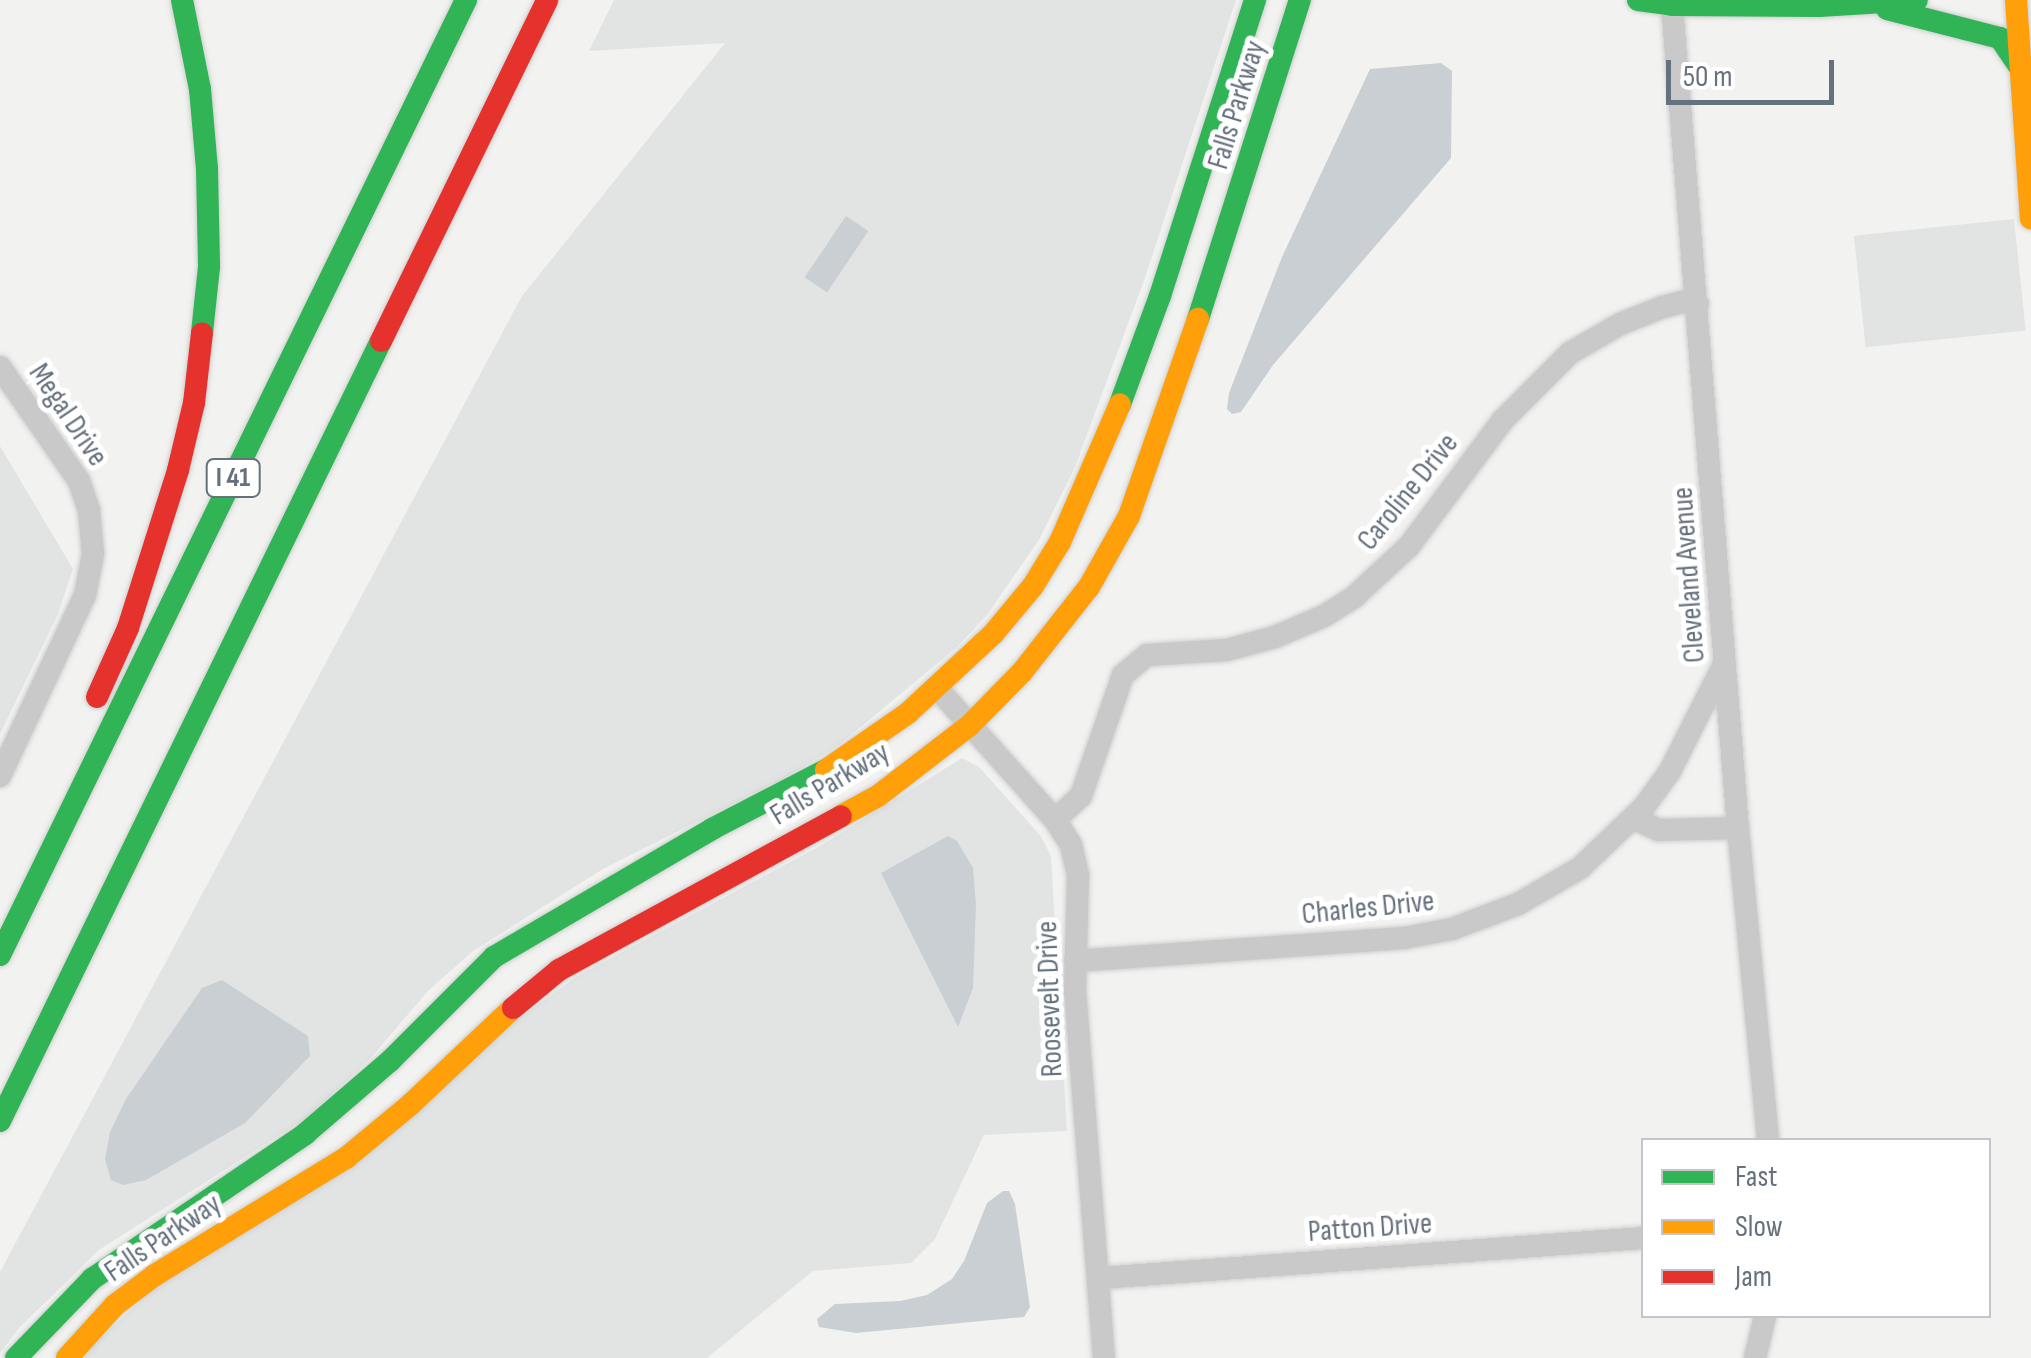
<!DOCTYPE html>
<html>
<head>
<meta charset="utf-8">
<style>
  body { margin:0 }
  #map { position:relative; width:2031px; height:1358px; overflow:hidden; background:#f2f3f1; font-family:"Sofia Sans Condensed",sans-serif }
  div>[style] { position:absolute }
  .built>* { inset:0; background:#e2e4e4; transform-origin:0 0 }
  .water>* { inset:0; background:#c9cfd2; transform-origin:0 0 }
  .roads { filter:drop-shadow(0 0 2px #cecfcf) drop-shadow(0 0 2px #cecfcf) }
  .street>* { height:22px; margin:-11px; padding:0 11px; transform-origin:11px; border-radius:11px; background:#c9c9ca }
  .fast>* { height:22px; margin:-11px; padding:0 11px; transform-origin:11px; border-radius:11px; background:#30b455 }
  .slow>* { height:22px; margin:-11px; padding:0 11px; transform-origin:11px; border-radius:11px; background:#ff9f0a }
  .jam>* { height:22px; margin:-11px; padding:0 11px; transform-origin:11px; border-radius:11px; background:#e5322d }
  span { translate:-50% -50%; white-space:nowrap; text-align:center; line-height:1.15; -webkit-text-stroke:10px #fff; paint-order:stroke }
  .shield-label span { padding:2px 8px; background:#fff; border:2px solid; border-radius:8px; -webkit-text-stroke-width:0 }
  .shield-label { font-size:28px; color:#66717e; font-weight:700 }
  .street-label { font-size:30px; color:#66717e }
  .legend { position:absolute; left:1641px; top:1138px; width:350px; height:180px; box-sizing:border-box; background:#fff; border:2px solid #c2c6cb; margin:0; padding:12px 18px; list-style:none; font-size:30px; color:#66717e }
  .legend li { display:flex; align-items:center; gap:20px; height:50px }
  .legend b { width:50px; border:2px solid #c2c6cb }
  .scale { position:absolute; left:1666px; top:60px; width:168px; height:45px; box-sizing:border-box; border:5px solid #66717e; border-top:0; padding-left:12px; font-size:30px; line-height:35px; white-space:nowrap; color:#66717e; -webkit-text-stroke:8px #fff; paint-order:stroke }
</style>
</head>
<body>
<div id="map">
  <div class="built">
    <i style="clip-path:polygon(614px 0,1236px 0,1146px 275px,1075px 467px,1039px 540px,987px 615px,957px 647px,839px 745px,788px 776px,603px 869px,473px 951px,428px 991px,369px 1060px,306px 1118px,99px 1250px,19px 1328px,0 1353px,0 1272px,522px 296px,725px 43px,589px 51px)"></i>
    <i style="left:2014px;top:219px;width:112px;height:161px;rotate:84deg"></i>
    <i style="clip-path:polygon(0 446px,73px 569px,58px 614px,0 734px)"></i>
    <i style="clip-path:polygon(962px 758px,979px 767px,1040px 835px,1051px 856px,1067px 1131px,984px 1135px,935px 1239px,911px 1263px,813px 1271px,707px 1358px,79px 1358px,160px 1283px,576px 977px,820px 846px)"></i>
  </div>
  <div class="water">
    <i style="clip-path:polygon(1441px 63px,1452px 71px,1451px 158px,1273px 365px,1241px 412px,1232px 414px,1227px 409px,1229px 393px,1282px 257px,1370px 69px)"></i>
    <i style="left:846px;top:216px;width:27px;height:74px;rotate:34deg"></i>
    <i style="clip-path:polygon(948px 836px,957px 841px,973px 868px,976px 905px,973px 988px,958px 1027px,881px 873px)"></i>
    <i style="clip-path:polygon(222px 980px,308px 1036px,310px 1056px,245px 1123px,146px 1180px,123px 1185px,111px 1180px,105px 1159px,110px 1132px,126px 1099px,202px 988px)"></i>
    <i style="clip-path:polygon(1003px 1191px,1009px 1191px,1015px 1204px,1030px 1307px,1024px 1317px,856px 1333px,819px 1327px,817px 1319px,835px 1304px,900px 1301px,927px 1295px,952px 1279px,964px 1261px,987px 1203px)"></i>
  </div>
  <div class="roads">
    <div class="street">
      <i style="left:1672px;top:5px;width:826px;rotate:85.42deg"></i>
      <i style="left:1738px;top:828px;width:313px;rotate:84.5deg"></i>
      <i style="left:0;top:367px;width:139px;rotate:55.3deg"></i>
      <i style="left:79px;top:481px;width:31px;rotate:71deg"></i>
      <i style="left:89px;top:510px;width:44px;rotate:84.8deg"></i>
      <i style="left:93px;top:554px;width:42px;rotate:101deg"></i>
      <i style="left:85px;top:595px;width:200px;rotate:115.2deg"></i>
      <i style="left:937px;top:688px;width:177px;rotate:48.2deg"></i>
      <i style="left:1055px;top:820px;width:30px;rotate:57deg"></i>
      <i style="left:1071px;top:845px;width:31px;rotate:77deg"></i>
      <i style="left:1078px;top:875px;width:115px;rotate:91.5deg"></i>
      <i style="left:1075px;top:990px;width:369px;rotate:85.5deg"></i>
      <i style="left:1633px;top:818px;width:29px;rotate:25deg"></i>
      <i style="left:1659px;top:830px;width:79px;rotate:-1.5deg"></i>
      <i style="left:1055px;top:820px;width:35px;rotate:-43deg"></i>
      <i style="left:1081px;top:796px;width:128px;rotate:-70.9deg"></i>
      <i style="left:1123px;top:675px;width:31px;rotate:-40deg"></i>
      <i style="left:1147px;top:655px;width:80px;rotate:-3.6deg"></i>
      <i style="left:1227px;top:650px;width:50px;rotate:-15.2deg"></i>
      <i style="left:1275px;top:637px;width:53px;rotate:-23.2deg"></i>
      <i style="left:1324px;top:616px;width:36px;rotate:-32deg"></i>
      <i style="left:1354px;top:597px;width:75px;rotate:-42.8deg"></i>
      <i style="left:1409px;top:546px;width:157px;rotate:-53.3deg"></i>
      <i style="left:1503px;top:420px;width:95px;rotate:-45deg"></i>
      <i style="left:1570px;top:353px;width:58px;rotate:-30.1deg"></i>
      <i style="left:1620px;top:324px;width:46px;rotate:-21.6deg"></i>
      <i style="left:1663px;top:307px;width:20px;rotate:-15deg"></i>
      <i style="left:1682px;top:302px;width:16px;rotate:7deg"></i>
      <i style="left:1075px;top:961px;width:330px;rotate:-4deg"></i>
      <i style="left:1404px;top:938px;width:49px;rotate:-10.6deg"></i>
      <i style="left:1452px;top:929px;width:71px;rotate:-20.7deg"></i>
      <i style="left:1518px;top:904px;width:72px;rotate:-30.1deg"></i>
      <i style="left:1580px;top:868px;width:88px;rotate:-43.6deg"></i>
      <i style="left:1644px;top:807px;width:44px;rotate:-54.2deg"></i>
      <i style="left:1670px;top:771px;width:118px;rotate:-63.2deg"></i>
      <i style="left:1100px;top:1278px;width:545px;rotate:-4.21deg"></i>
      <i style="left:1755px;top:1358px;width:43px;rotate:-76.6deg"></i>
    </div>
    <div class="fast">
      <i style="left:182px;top:0;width:91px;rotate:78.6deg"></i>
      <i style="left:200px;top:89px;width:80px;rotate:85deg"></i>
      <i style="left:207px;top:169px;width:98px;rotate:88.8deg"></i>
      <i style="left:209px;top:267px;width:66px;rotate:96.1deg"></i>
      <i style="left:1638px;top:0;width:34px;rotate:8deg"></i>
      <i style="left:1672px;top:5px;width:147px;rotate:0.4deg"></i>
      <i style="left:1819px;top:6px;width:98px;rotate:-3.5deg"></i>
      <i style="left:1887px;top:9px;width:117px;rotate:14.4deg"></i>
      <i style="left:2000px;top:38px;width:37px;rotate:56deg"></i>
      <i style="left:1198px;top:319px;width:335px;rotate:-72.3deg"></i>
      <i style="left:1120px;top:404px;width:115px;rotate:-69.7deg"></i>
      <i style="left:1160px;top:296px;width:311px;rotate:-72.2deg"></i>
      <i style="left:0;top:955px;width:1063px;rotate:-63.99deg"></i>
      <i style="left:0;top:1121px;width:868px;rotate:-63.97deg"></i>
      <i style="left:16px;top:1358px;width:110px;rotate:-46.1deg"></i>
      <i style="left:92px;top:1279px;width:258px;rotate:-34.2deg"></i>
      <i style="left:305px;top:1134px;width:112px;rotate:-40.7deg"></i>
      <i style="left:390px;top:1061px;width:147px;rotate:-45deg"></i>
      <i style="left:494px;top:957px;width:253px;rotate:-30.4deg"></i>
      <i style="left:712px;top:829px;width:128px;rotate:-27.4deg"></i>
    </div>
    <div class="slow">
      <i style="left:2016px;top:0;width:219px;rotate:86.1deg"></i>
      <i style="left:826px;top:770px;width:100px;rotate:-34.8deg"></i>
      <i style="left:908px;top:713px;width:116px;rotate:-42.9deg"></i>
      <i style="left:993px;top:634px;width:62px;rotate:-50.2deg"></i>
      <i style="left:1033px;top:586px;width:52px;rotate:-58.5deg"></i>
      <i style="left:1060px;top:542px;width:150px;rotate:-66.5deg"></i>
      <i style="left:841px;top:816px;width:42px;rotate:-28.4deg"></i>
      <i style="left:878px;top:796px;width:115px;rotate:-37.6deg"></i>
      <i style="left:969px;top:726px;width:76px;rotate:-45.5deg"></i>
      <i style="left:1022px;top:672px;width:108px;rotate:-51.8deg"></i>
      <i style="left:1089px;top:587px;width:81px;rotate:-60.6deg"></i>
      <i style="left:1129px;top:516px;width:209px;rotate:-70.7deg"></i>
      <i style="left:67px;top:1358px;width:72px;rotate:-47.8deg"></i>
      <i style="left:115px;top:1305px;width:50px;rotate:-36.9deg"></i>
      <i style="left:155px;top:1275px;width:224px;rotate:-31.5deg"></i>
      <i style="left:346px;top:1158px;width:83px;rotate:-39.6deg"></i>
      <i style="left:410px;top:1105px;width:141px;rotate:-43.3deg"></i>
    </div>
    <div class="jam">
      <i style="left:381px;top:341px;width:379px;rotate:-64deg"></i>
      <i style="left:97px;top:697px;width:76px;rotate:-65.8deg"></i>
      <i style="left:128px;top:628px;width:166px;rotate:-72.4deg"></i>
      <i style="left:178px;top:470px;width:69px;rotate:-76.6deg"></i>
      <i style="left:194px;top:403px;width:70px;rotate:-83.5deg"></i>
      <i style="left:513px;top:1008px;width:60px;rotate:-39.6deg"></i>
      <i style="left:559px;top:970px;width:321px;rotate:-28.6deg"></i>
    </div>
  </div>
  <div class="shield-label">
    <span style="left:233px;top:478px">I 41</span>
  </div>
  <div class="street-label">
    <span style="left:1237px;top:105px;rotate:-73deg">Falls Parkway</span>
    <span style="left:68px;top:415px;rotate:56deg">Megal Drive</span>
    <span style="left:1408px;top:492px;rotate:-51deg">Caroline Drive</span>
    <span style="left:1689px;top:575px;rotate:-94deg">Cleveland Avenue</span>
    <span style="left:830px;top:784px;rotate:-31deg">Falls Parkway</span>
    <span style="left:1368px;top:908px;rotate:-6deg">Charles Drive</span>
    <span style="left:1050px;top:999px;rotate:-92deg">Roosevelt Drive</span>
    <span style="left:1370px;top:1228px;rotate:-4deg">Patton Drive</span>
    <span style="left:163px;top:1238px;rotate:-34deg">Falls Parkway</span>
  </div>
  <ul class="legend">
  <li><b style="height:12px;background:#30b455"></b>Fast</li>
  <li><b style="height:12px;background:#ff9f0a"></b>Slow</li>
  <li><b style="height:12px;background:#e5322d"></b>Jam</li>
  </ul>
  <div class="scale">50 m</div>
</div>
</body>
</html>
